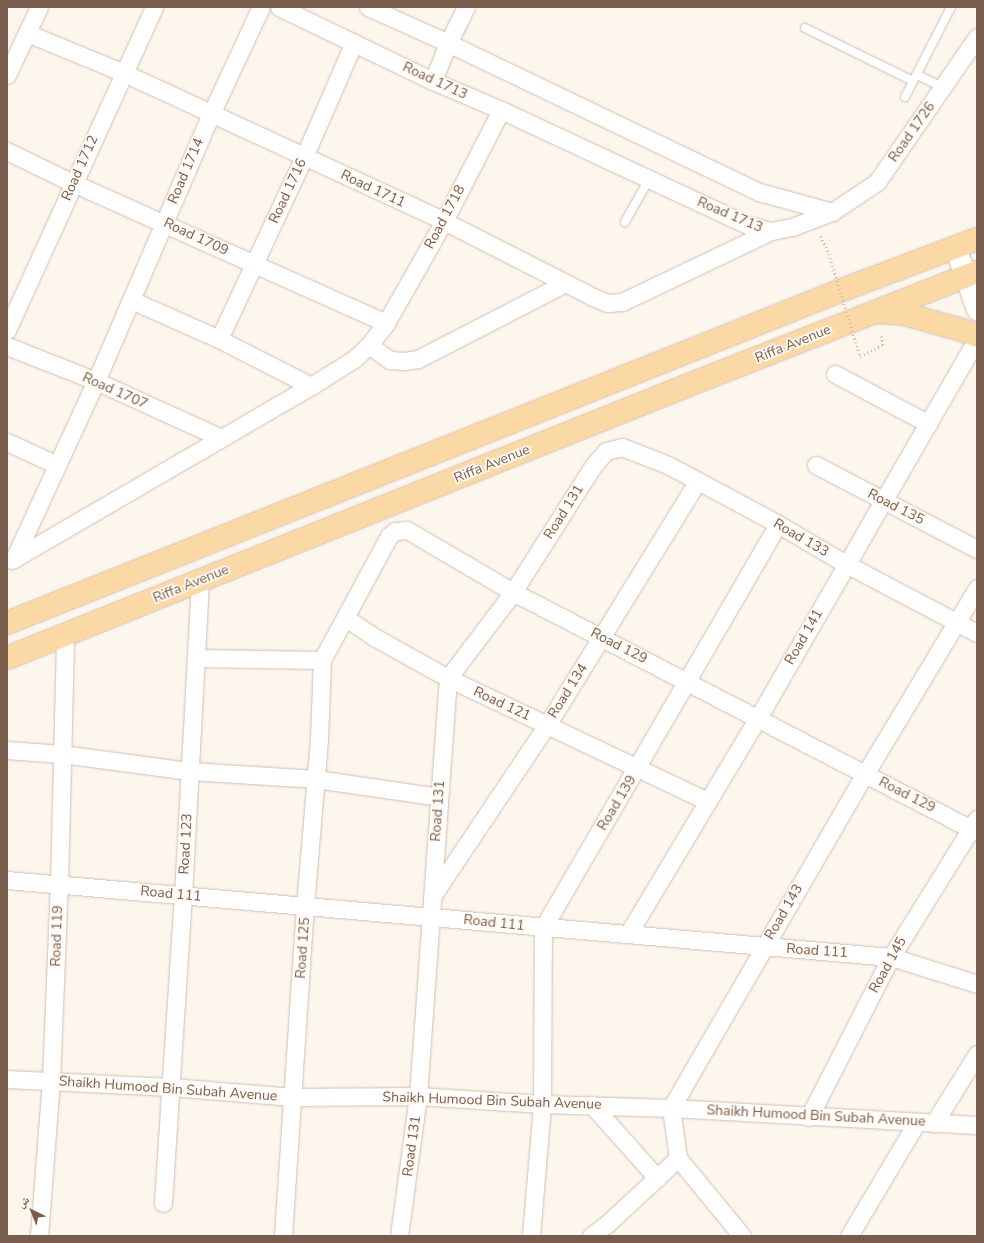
<!DOCTYPE html>
<html>
<head>
<meta charset="utf-8">
<style>
  body { margin:0 }
  #map { position:relative; width:984px; height:1243px; overflow:hidden; background:#fdf6ec; font-family:"Nunito Sans","Noto Naskh Arabic",sans-serif }
  div>[style] { position:absolute }
  .path>* { height:2.5px; margin-top:-1.25px; transform-origin:0; background:repeating-linear-gradient(90deg,#d9b8a5 0 1px,transparent 0 4px) }
  .roads { filter:drop-shadow(0 0 1px #d1beb0) drop-shadow(0 0 1px #d1beb0) }
  .service>* { height:8px; margin:-4px; padding:0 4px; transform-origin:4px; border-radius:4px; background:#fff }
  .minor>* { height:17px; margin:-8.5px; padding:0 8.5px; transform-origin:8.5px; border-radius:8.5px; background:#fff }
  .tertiary>* { height:21px; margin:-10.5px; padding:0 10.5px; transform-origin:10.5px; border-radius:10.5px; background:#fff }
  .primary>* { height:22px; margin:-11px; padding:0 11px; transform-origin:11px; border-radius:11px; background:#fbd9a5 }
  .path-bridge>* { height:2.5px; margin-top:-1.25px; transform-origin:0; background:repeating-linear-gradient(90deg,#d9b8a5 0 1px,transparent 0 4px) }
  span { translate:-50% -50%; white-space:nowrap; text-align:center; line-height:1.15; -webkit-text-stroke:3.5px #fffaf3; paint-order:stroke }
  .street-label { font-size:14px; color:#7a5c4d }
  .frame { position:absolute; inset:0; border:8px solid #7a5c4d; pointer-events:none }
  .north { position:absolute; left:12px; top:1191px; width:40px; height:40px; -webkit-text-stroke:3px #fffaf3; paint-order:stroke; rotate:317deg; font-size:11px; font-weight:700; line-height:16px; text-align:center; color:#7a5c4d }
  .north::after { content:''; display:block; margin:auto; width:14px; height:18px; background:#7a5c4d; clip-path:polygon(50% 0,100% 100%,50% 72%,0 100%) }
</style>
</head>
<body>
<div id="map">
  <div class="path">
    <i style="left:821px;top:236px;width:20px;rotate:66deg"></i>
    <i style="left:860px;top:356px;width:25px;rotate:-26deg"></i>
    <i style="left:883px;top:345px;width:12px;rotate:-104deg"></i>
  </div>
  <div class="roads">
    <div class="service">
      <i style="left:805px;top:28px;width:120px;rotate:26.1deg"></i>
      <i style="left:917px;top:75px;width:29px;rotate:25deg"></i>
      <i style="left:905px;top:97px;width:101px;rotate:-62.9deg"></i>
      <i style="left:625px;top:222px;width:49px;rotate:-60.8deg"></i>
    </div>
    <div class="minor">
      <i style="left:279px;top:7px;width:171px;rotate:25.7deg"></i>
      <i style="left:433px;top:81px;width:74px;rotate:23.1deg"></i>
      <i style="left:501px;top:110px;width:272px;rotate:25deg"></i>
      <i style="left:748px;top:225px;width:24px;rotate:15deg"></i>
      <i style="left:771px;top:231px;width:21px;rotate:-11deg"></i>
      <i style="left:792px;top:227px;width:43px;rotate:-20.6deg"></i>
      <i style="left:832px;top:212px;width:54px;rotate:-33.7deg"></i>
      <i style="left:877px;top:182px;width:176px;rotate:-55.4deg"></i>
      <i style="left:368px;top:7px;width:88px;rotate:24.2deg"></i>
      <i style="left:448px;top:43px;width:345px;rotate:25.6deg"></i>
      <i style="left:759px;top:192px;width:76px;rotate:15.3deg"></i>
      <i style="left:27px;top:33px;width:105px;rotate:22.4deg"></i>
      <i style="left:124px;top:73px;width:353px;rotate:24.8deg"></i>
      <i style="left:444px;top:221px;width:167px;rotate:27deg"></i>
      <i style="left:593px;top:297px;width:15px;rotate:23deg"></i>
      <i style="left:607px;top:303px;width:15px;rotate:-4deg"></i>
      <i style="left:622px;top:302px;width:165px;rotate:-25.5deg"></i>
      <i style="left:7px;top:75px;width:75px;rotate:-64.8deg"></i>
      <i style="left:433px;top:81px;width:41px;rotate:-68.5deg"></i>
      <i style="left:448px;top:43px;width:40px;rotate:-63.4deg"></i>
      <i style="left:7px;top:151px;width:73px;rotate:25.9deg"></i>
      <i style="left:73px;top:183px;width:343px;rotate:24.1deg"></i>
      <i style="left:131px;top:300px;width:96px;rotate:23.9deg"></i>
      <i style="left:219px;top:339px;width:103px;rotate:27.1deg"></i>
      <i style="left:311px;top:386px;width:51px;rotate:-32.1deg"></i>
      <i style="left:354px;top:359px;width:21px;rotate:-43deg"></i>
      <i style="left:369px;top:345px;width:28px;rotate:-52deg"></i>
      <i style="left:386px;top:323px;width:117px;rotate:-60.4deg"></i>
      <i style="left:444px;top:221px;width:125px;rotate:-62.8deg"></i>
      <i style="left:7px;top:330px;width:355px;rotate:-65.5deg"></i>
      <i style="left:219px;top:339px;width:201px;rotate:-65deg"></i>
      <i style="left:304px;top:157px;width:125px;rotate:-66.5deg"></i>
      <i style="left:369px;top:345px;width:26px;rotate:36deg"></i>
      <i style="left:390px;top:360px;width:14px;rotate:4deg"></i>
      <i style="left:404px;top:361px;width:14px;rotate:-8deg"></i>
      <i style="left:418px;top:359px;width:165px;rotate:-27.3deg"></i>
      <i style="left:7px;top:346px;width:96px;rotate:21.5deg"></i>
      <i style="left:96px;top:381px;width:137px;rotate:24.5deg"></i>
      <i style="left:835px;top:374px;width:106px;rotate:28deg"></i>
      <i style="left:7px;top:442px;width:55px;rotate:24.7deg"></i>
      <i style="left:816px;top:465px;width:182px;rotate:27.6deg"></i>
      <i style="left:14px;top:559px;width:196px;rotate:-65.3deg"></i>
      <i style="left:96px;top:381px;width:291px;rotate:-66.7deg"></i>
      <i style="left:211px;top:114px;width:118px;rotate:-65deg"></i>
      <i style="left:12px;top:560px;width:346px;rotate:-30.2deg"></i>
      <i style="left:346px;top:618px;width:36px;rotate:34deg"></i>
      <i style="left:376px;top:638px;width:82px;rotate:29.1deg"></i>
      <i style="left:448px;top:678px;width:287px;rotate:25.4deg"></i>
      <i style="left:196px;top:658px;width:126px;rotate:0.9deg"></i>
      <i style="left:7px;top:750px;width:55px;rotate:4.2deg"></i>
      <i style="left:62px;top:754px;width:129px;rotate:7.6deg"></i>
      <i style="left:190px;top:771px;width:126px;rotate:3.6deg"></i>
      <i style="left:316px;top:779px;width:124px;rotate:8.3deg"></i>
      <i style="left:7px;top:880px;width:887px;rotate:4.98deg"></i>
      <i style="left:891px;top:957px;width:90px;rotate:17.4deg"></i>
      <i style="left:433px;top:895px;width:205px;rotate:-56.2deg"></i>
      <i style="left:547px;top:725px;width:286px;rotate:-58.3deg"></i>
      <i style="left:628px;top:934px;width:252px;rotate:-59deg"></i>
      <i style="left:758px;top:718px;width:438px;rotate:-60deg"></i>
      <i style="left:7px;top:1079px;width:164px;rotate:2.8deg"></i>
      <i style="left:171px;top:1087px;width:122px;rotate:4.7deg"></i>
      <i style="left:293px;top:1097px;width:125px;rotate:-0.5deg"></i>
      <i style="left:418px;top:1096px;width:124px;rotate:3.7deg"></i>
      <i style="left:542px;top:1104px;width:129px;rotate:1.8deg"></i>
      <i style="left:671px;top:1108px;width:306px;rotate:3.2deg"></i>
      <i style="left:592px;top:1105px;width:98px;rotate:48.3deg"></i>
      <i style="left:809px;top:1117px;width:180px;rotate:-62.9deg"></i>
      <i style="left:891px;top:957px;width:163px;rotate:-58.1deg"></i>
      <i style="left:934px;top:1123px;width:81px;rotate:-58.1deg"></i>
      <i style="left:163px;top:1203px;width:309px;rotate:-86.3deg"></i>
      <i style="left:183px;top:895px;width:315px;rotate:-86.9deg"></i>
      <i style="left:39px;top:1236px;width:155px;rotate:-85.6deg"></i>
      <i style="left:51px;top:1081px;width:196px;rotate:-87.7deg"></i>
      <i style="left:59px;top:885px;width:250px;rotate:-88.6deg"></i>
      <i style="left:283px;top:1236px;width:331px;rotate:-86.2deg"></i>
      <i style="left:305px;top:906px;width:169px;rotate:-85.2deg"></i>
      <i style="left:319px;top:738px;width:78px;rotate:-87.8deg"></i>
      <i style="left:322px;top:660px;width:141px;rotate:-61.6deg"></i>
      <i style="left:389px;top:536px;width:8px;rotate:-40deg"></i>
      <i style="left:395px;top:531px;width:12px;rotate:-5deg"></i>
      <i style="left:407px;top:530px;width:123px;rotate:30.3deg"></i>
      <i style="left:513px;top:592px;width:522px;rotate:27.35deg"></i>
      <i style="left:399px;top:1236px;width:141px;rotate:-82.3deg"></i>
      <i style="left:418px;top:1096px;width:419px;rotate:-85.9deg"></i>
      <i style="left:448px;top:678px;width:108px;rotate:-52.9deg"></i>
      <i style="left:513px;top:592px;width:149px;rotate:-57.6deg"></i>
      <i style="left:593px;top:466px;width:20px;rotate:-49deg"></i>
      <i style="left:606px;top:451px;width:16px;rotate:-14deg"></i>
      <i style="left:622px;top:447px;width:49px;rotate:21.4deg"></i>
      <i style="left:668px;top:465px;width:125px;rotate:28.2deg"></i>
      <i style="left:778px;top:524px;width:79px;rotate:30.5deg"></i>
      <i style="left:846px;top:564px;width:148px;rotate:27.8deg"></i>
      <i style="left:531px;top:1236px;width:132px;rotate:-85.2deg"></i>
      <i style="left:542px;top:1104px;width:176px;rotate:-89.7deg"></i>
      <i style="left:543px;top:928px;width:467px;rotate:-59.8deg"></i>
      <i style="left:591px;top:1236px;width:20px;rotate:-37deg"></i>
      <i style="left:607px;top:1224px;width:97px;rotate:-42.9deg"></i>
      <i style="left:742px;top:1236px;width:101px;rotate:-129.4deg"></i>
      <i style="left:678px;top:1158px;width:50px;rotate:-98deg"></i>
      <i style="left:671px;top:1108px;width:386px;rotate:-59.9deg"></i>
      <i style="left:865px;top:774px;width:217px;rotate:-58.9deg"></i>
      <i style="left:849px;top:1236px;width:133px;rotate:-59.2deg"></i>
    </div>
    <div class="tertiary">
      <i style="left:955px;top:247px;width:66px;rotate:70.5deg"></i>
    </div>
    <div class="primary">
      <i style="left:878px;top:312px;width:26px;rotate:4deg"></i>
      <i style="left:904px;top:314px;width:57px;rotate:15.3deg"></i>
      <i style="left:959px;top:329px;width:19px;rotate:21deg"></i>
      <i style="left:7px;top:623px;width:899px;rotate:-21.74deg"></i>
      <i style="left:842px;top:290px;width:144px;rotate:-20.7deg"></i>
      <i style="left:7px;top:658px;width:731px;rotate:-21.83deg"></i>
      <i style="left:686px;top:386px;width:313px;rotate:-21.4deg"></i>
    </div>
  </div>
  <div class="path-bridge">
    <i style="left:829px;top:254px;width:107px;rotate:73.1deg"></i>
  </div>
  <div class="street-label">
    <span style="left:435px;top:81px;rotate:25deg">Road 1713</span>
    <span style="left:912px;top:132px;rotate:-55deg">Road 1726</span>
    <span style="left:80px;top:168px;rotate:-66deg">Road 1712</span>
    <span style="left:186px;top:171px;rotate:-67deg">Road 1714</span>
    <span style="left:373px;top:189px;rotate:25deg">Road 1711</span>
    <span style="left:288px;top:191px;rotate:-65deg">Road 1716</span>
    <span style="left:730px;top:215px;rotate:23deg">Road 1713</span>
    <span style="left:445px;top:217px;rotate:-62deg">Road 1718</span>
    <span style="left:196px;top:237px;rotate:25deg">Road 1709</span>
    <span style="left:793px;top:344px;rotate:-22deg">Riffa Avenue</span>
    <span style="left:115px;top:391px;rotate:24deg">Road 1707</span>
    <span style="left:492px;top:464px;rotate:-22deg">Riffa Avenue</span>
    <span style="left:896px;top:507px;rotate:27deg">Road 135</span>
    <span style="left:564px;top:512px;rotate:-58deg">Road 131</span>
    <span style="left:801px;top:538px;rotate:30deg">Road 133</span>
    <span style="left:191px;top:584px;rotate:-22deg">Riffa Avenue</span>
    <span style="left:804px;top:637px;rotate:-60deg">Road 141</span>
    <span style="left:619px;top:646px;rotate:27deg">Road 129</span>
    <span style="left:568px;top:691px;rotate:-58deg">Road 134</span>
    <span style="left:502px;top:704px;rotate:25deg">Road 121</span>
    <span style="left:907px;top:795px;rotate:27deg">Road 129</span>
    <span style="left:617px;top:803px;rotate:-59deg">Road 139</span>
    <span style="left:438px;top:811px;rotate:-86deg">Road 131</span>
    <span style="left:186px;top:844px;rotate:-87deg">Road 123</span>
    <span style="left:171px;top:894px;rotate:5deg">Road 111</span>
    <span style="left:784px;top:912px;rotate:-60deg">Road 143</span>
    <span style="left:494px;top:923px;rotate:6deg">Road 111</span>
    <span style="left:57px;top:936px;rotate:-88deg">Road 119</span>
    <span style="left:303px;top:948px;rotate:-86deg">Road 125</span>
    <span style="left:817px;top:951px;rotate:4deg">Road 111</span>
    <span style="left:888px;top:965px;rotate:-61deg">Road 145</span>
    <span style="left:168px;top:1089px;rotate:4deg">Shaikh Humood Bin Subah Avenue</span>
    <span style="left:492px;top:1101px;rotate:2deg">Shaikh Humood Bin Subah Avenue</span>
    <span style="left:816px;top:1116px;rotate:3deg">Shaikh Humood Bin Subah Avenue</span>
    <span style="left:412px;top:1146px;rotate:-82deg">Road 131</span>
  </div>
  <div class="frame"></div>
  <div class="north">ش</div>
</div>
</body>
</html>
